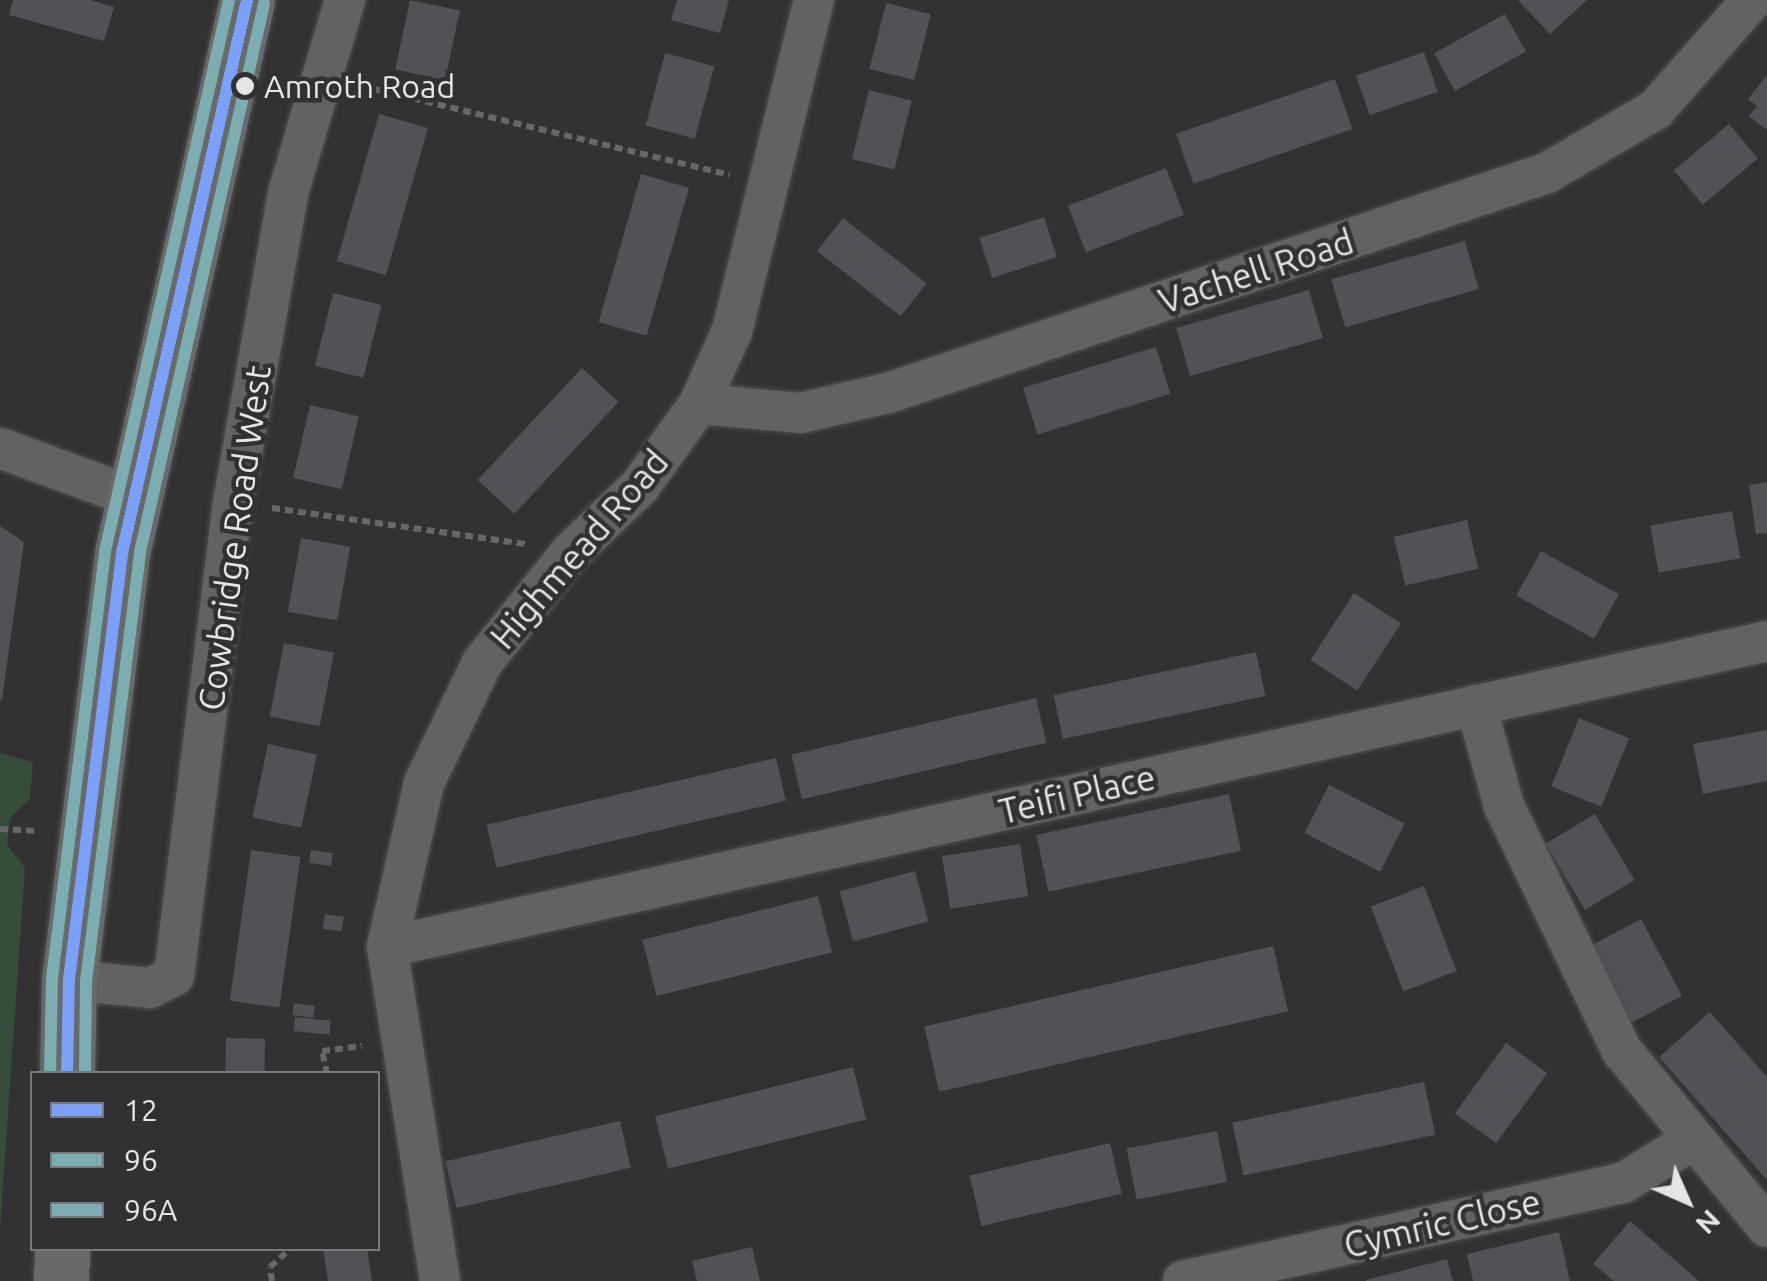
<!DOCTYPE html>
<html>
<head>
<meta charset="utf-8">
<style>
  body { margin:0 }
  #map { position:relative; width:1767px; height:1281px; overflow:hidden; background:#323233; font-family:Ubuntu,sans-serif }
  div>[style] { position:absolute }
  .green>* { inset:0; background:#364e39 }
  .building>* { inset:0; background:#515158; transform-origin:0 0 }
  .path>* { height:6px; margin-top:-3px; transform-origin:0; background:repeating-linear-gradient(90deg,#676767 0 8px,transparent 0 13px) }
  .roads { filter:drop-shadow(0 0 2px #4f4f50) drop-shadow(0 0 2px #4f4f50) }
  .minor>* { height:40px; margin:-20px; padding:0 20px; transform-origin:20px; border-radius:20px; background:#626262 }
  .trunk>* { height:55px; margin:-27.5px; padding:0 27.5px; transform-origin:27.5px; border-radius:27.5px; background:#686969 }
  .bus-1>* { height:12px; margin:-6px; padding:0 6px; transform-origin:6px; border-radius:6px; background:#7ba0fa }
  .bus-2>* { height:12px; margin:-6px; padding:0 6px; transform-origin:6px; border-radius:6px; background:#7cadb0 }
  .bus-3>* { height:12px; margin:-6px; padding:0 6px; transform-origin:6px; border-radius:6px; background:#7cadb0 }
  .dots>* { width:28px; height:28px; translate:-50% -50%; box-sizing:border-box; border:5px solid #313134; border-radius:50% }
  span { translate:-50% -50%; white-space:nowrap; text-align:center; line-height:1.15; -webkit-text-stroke:9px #313134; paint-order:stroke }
  .bus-label { font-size:32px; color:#e5e5e7 }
  .left { translate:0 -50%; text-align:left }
  .street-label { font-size:35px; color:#e5e5e7 }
  .legend { position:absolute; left:30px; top:1071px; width:350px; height:180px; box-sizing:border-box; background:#313134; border:2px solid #79797c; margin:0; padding:12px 18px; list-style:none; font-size:30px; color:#e5e5e7 }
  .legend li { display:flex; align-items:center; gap:20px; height:50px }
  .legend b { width:50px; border:2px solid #79797c }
  .north { position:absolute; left:1637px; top:1151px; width:100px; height:100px; -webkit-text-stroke:8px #313134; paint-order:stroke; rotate:135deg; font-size:28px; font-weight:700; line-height:40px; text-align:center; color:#e5e5e7 }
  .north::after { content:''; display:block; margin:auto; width:35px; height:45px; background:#e5e5e7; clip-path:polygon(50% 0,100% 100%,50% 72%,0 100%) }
</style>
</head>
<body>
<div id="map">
  <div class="green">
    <i style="clip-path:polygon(0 753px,33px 762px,30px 799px,10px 818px,7px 844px,25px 868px,0 1229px)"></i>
  </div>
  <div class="building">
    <i style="clip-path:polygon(13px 0,90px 0,114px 7px,104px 41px,9px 15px)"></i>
    <i style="left:410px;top:0;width:51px;height:71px;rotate:12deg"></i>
    <i style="clip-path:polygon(677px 0,729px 0,720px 33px,671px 20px)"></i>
    <i style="clip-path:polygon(1518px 0,1587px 0,1550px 34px)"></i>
    <i style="left:886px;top:3px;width:46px;height:68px;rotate:14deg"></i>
    <i style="left:1505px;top:14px;width:43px;height:81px;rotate:61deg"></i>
    <i style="left:1424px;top:52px;width:42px;height:72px;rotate:71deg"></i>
    <i style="left:665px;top:53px;width:51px;height:75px;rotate:15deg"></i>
    <i style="clip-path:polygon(1767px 75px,1767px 130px,1749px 116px,1757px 106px,1748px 99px)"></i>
    <i style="left:1335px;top:79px;width:53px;height:168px;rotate:71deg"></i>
    <i style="left:869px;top:90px;width:44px;height:71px;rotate:14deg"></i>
    <i style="left:379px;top:114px;width:51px;height:153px;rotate:16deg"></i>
    <i style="left:1729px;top:124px;width:45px;height:72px;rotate:50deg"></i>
    <i style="left:1166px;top:168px;width:50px;height:105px;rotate:69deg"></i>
    <i style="left:641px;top:174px;width:50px;height:154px;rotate:16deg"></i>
    <i style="left:1044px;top:217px;width:42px;height:68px;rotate:72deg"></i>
    <i style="left:843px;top:218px;width:106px;height:42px;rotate:38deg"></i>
    <i style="left:1465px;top:241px;width:50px;height:139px;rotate:74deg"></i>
    <i style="left:1309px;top:290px;width:50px;height:138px;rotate:74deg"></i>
    <i style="left:333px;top:293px;width:50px;height:75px;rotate:14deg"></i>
    <i style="left:1156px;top:347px;width:49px;height:139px;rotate:73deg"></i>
    <i style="left:582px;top:368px;width:50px;height:153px;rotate:43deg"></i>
    <i style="left:310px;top:405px;width:50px;height:75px;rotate:13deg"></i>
    <i style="clip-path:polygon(1767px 482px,1767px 533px,1756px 534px,1749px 485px)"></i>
    <i style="left:1732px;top:511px;width:48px;height:83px;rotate:80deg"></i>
    <i style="left:1467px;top:520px;width:50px;height:75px;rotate:77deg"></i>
    <i style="clip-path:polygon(0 526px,24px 542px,2px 700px,0 700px)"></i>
    <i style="left:301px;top:538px;width:50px;height:75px;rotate:10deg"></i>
    <i style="left:1541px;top:551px;width:89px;height:51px;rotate:29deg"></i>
    <i style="left:1354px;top:593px;width:56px;height:80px;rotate:33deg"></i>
    <i style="left:284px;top:643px;width:51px;height:75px;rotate:11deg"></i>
    <i style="left:1256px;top:652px;width:45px;height:207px;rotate:78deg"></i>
    <i style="left:1036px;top:698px;width:46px;height:251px;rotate:77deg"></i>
    <i style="left:1579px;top:718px;width:54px;height:74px;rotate:22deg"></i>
    <i style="clip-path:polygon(1767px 730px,1767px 781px,1703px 794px,1693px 744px)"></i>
    <i style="left:268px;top:744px;width:50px;height:75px;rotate:12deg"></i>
    <i style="left:776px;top:758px;width:44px;height:297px;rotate:77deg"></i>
    <i style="left:1329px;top:785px;width:85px;height:54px;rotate:27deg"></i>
    <i style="left:1229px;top:794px;width:58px;height:197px;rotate:78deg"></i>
    <i style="left:1595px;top:814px;width:77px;height:58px;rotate:59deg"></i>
    <i style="left:1020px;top:844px;width:53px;height:79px;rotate:81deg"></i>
    <i style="left:251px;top:850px;width:50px;height:152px;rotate:8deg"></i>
    <i style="left:311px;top:850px;width:22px;height:13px;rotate:8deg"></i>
    <i style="left:915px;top:871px;width:52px;height:78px;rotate:75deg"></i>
    <i style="left:1424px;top:886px;width:91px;height:57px;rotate:69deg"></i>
    <i style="left:818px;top:896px;width:58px;height:181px;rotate:76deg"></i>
    <i style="left:325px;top:914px;width:19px;height:15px;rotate:9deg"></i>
    <i style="left:1641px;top:919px;width:87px;height:61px;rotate:62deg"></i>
    <i style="left:1273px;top:946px;width:67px;height:358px;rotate:77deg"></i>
    <i style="left:294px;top:1003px;width:21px;height:12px;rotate:8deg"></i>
    <i style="clip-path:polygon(1710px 1012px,1767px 1077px,1767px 1180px,1659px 1057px)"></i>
    <i style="left:295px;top:1017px;width:36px;height:14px;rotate:6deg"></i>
    <i style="left:226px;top:1038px;width:39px;height:36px;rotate:1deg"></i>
    <i style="left:1506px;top:1043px;width:51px;height:87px;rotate:36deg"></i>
    <i style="left:853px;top:1067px;width:54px;height:204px;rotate:76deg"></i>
    <i style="left:1424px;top:1082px;width:54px;height:196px;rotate:78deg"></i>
    <i style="left:620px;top:1121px;width:48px;height:179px;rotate:77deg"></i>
    <i style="left:1217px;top:1131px;width:52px;height:92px;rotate:79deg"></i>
    <i style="left:1110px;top:1143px;width:52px;height:144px;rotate:77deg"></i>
    <i style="clip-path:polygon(1630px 1221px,1699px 1281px,1614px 1281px,1593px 1264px)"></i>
    <i style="clip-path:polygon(1559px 1232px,1570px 1281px,1473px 1281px,1467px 1254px)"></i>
    <i style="clip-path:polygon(752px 1247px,760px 1281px,697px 1281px,692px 1261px)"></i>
    <i style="clip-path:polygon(323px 1248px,367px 1248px,372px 1281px,328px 1281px)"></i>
    <i style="clip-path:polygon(1447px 1259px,1453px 1281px,1366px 1281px,1366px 1280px)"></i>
  </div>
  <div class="path">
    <i style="left:362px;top:86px;width:378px;rotate:13.6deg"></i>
    <i style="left:272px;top:508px;width:257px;rotate:8.1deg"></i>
    <i style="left:0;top:829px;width:36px;rotate:3deg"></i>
    <i style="left:327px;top:1074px;width:24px;rotate:-102deg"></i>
    <i style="left:322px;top:1051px;width:40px;rotate:-7.1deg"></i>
    <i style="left:272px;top:1281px;width:14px;rotate:-98deg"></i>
    <i style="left:270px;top:1267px;width:28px;rotate:-42deg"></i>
  </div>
  <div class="roads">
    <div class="minor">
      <i style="left:699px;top:404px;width:102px;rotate:5deg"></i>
      <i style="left:801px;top:413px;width:92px;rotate:-13.1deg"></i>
      <i style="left:891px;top:392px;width:692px;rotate:-18.46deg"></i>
      <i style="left:1547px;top:173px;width:125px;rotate:-30.3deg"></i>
      <i style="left:1655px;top:110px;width:147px;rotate:-48.6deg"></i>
      <i style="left:0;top:448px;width:142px;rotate:20.2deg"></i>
      <i style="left:1476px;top:705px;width:105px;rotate:74.5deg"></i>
      <i style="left:1504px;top:806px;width:272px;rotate:64.3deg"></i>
      <i style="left:1622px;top:1051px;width:228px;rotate:50.5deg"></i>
      <i style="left:387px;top:947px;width:1414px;rotate:-12.5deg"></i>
      <i style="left:69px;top:980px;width:81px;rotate:5.6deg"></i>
      <i style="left:150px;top:988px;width:27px;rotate:-27deg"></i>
      <i style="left:174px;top:976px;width:477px;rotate:-82.9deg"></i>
      <i style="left:233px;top:503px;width:318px;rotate:-79.9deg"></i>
      <i style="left:289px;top:190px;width:198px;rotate:-73.6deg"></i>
      <i style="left:440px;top:1281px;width:338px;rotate:-99deg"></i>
      <i style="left:387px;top:947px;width:168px;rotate:-77.3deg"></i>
      <i style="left:424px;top:783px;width:133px;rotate:-64.2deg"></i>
      <i style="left:482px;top:663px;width:141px;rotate:-51.3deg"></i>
      <i style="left:570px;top:553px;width:97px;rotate:-43.7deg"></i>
      <i style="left:640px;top:486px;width:101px;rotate:-54.3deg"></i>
      <i style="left:699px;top:404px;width:80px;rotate:-65.7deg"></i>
      <i style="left:732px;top:331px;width:341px;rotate:-76.1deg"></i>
      <i style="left:1183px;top:1281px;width:451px;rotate:-12.6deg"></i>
      <i style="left:1623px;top:1183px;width:80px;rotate:-31.7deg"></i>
    </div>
    <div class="trunk">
      <i style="left:67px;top:1074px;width:94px;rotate:-88.8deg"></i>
      <i style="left:69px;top:980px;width:434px;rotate:-82.9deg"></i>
      <i style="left:123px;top:549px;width:563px;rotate:-77.27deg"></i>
      <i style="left:61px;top:1281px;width:33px;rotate:-88deg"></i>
    </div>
  </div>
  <div class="bus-1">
    <i style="left:67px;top:1074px;width:94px;rotate:-88.8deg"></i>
    <i style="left:69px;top:980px;width:434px;rotate:-82.9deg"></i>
    <i style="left:123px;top:549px;width:563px;rotate:-77.27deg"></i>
  </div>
  <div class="bus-2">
    <i style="left:85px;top:1074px;width:93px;rotate:-89.4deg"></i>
    <i style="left:86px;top:981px;width:432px;rotate:-82.8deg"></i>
    <i style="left:140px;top:552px;width:562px;rotate:-77.25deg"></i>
  </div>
  <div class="bus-3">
    <i style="left:50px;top:1074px;width:96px;rotate:-88.8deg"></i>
    <i style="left:52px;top:978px;width:434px;rotate:-82.9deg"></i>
    <i style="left:106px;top:547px;width:561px;rotate:-77.33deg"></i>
  </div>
  <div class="dots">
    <i style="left:245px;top:86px;background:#e5e5e7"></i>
  </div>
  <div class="bus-label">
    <span class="left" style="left:264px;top:86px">Amroth Road</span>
  </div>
  <div class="street-label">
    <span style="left:1256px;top:271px;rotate:-18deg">Vachell Road</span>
    <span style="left:234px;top:538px;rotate:-82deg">Cowbridge Road West</span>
    <span style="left:579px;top:549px;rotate:-49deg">Highmead Road</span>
    <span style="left:1077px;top:794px;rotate:-13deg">Teifi Place</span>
    <span style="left:1442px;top:1223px;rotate:-13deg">Cymric Close</span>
  </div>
  <ul class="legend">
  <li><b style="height:12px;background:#7ba0fa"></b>12</li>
  <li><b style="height:12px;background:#7cadb0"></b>96</li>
  <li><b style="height:12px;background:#7cadb0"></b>96A</li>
  </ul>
  <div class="north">N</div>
</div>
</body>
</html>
